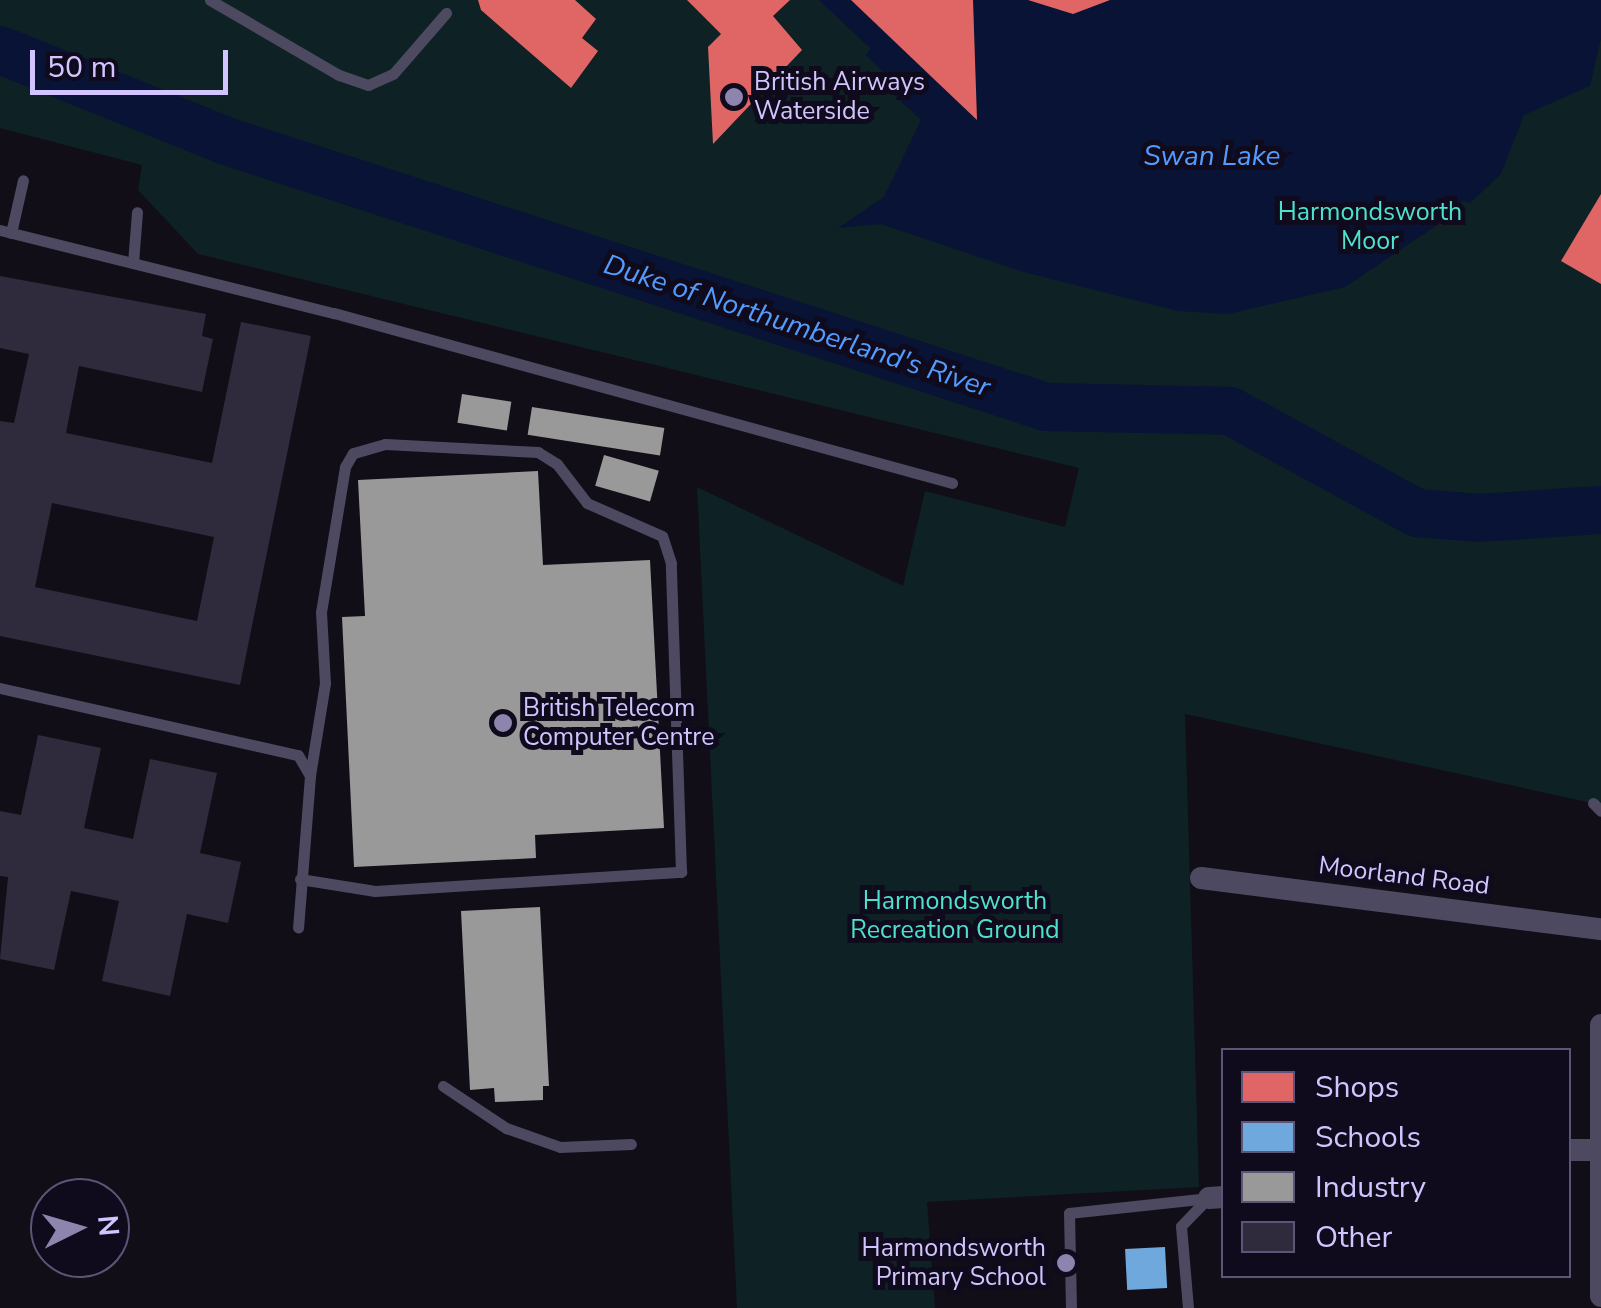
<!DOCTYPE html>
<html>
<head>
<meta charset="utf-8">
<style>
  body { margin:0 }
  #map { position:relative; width:1601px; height:1308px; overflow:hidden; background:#110e18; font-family:"Nunito Sans",sans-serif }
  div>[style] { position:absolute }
  .green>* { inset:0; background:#0e2124 }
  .water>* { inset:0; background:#081336 }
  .shops>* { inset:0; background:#e06666 }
  .schools>* { inset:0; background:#6fa8dc; transform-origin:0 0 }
  .industry>* { inset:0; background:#999; transform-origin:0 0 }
  .river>* { height:48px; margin:-24px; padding:0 24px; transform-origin:24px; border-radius:24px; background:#081336 }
  .building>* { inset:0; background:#2f2b3c }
  .lane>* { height:11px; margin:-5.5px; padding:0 5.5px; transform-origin:5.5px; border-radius:5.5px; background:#4d4961 }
  .street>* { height:22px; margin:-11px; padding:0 11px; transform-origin:11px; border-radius:11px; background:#4d4961 }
  .dots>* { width:28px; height:28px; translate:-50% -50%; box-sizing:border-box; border:5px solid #0f0a1c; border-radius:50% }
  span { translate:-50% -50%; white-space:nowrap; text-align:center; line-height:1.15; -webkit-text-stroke:10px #0f0a1c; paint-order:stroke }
  .poi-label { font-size:25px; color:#d2c5ff }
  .left { translate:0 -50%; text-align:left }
  .right { translate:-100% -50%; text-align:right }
  .park-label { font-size:25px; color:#4ee2ce }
  .street-label { font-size:25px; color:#d2c5ff }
  .water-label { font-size:28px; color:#539cff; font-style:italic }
  .legend { position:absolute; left:1221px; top:1048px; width:350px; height:230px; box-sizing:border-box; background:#0f0a1c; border:2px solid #5d5577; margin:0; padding:12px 18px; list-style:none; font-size:30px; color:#d2c5ff }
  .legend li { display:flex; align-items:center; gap:20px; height:50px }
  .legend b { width:50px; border:2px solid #5d5577 }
  .north { position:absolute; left:30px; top:1178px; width:100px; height:100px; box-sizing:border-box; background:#0f0a1c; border:2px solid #5d5577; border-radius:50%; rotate:85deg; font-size:28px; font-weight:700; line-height:40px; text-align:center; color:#d2c5ff }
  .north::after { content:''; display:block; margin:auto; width:35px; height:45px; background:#8e85ae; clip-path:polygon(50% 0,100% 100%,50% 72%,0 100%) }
  .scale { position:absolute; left:30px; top:50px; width:198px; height:45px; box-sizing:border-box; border:5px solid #d2c5ff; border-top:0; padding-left:12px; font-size:30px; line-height:35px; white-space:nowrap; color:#d2c5ff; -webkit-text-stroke:8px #0f0a1c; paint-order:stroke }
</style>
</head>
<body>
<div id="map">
  <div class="green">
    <i style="clip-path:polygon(0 0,1601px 0,1601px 510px,1479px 518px,1417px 513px,1230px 411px,1046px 407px,226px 141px,0 50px)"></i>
    <i style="clip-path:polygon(0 60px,224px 150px,1044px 414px,1225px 426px,1412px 527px,1601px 526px,1601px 805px,1185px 714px,1199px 1187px,927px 1202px,935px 1308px,737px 1308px,697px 487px,903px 586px,925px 491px,1065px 527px,1079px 468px,198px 254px,138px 190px,142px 165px,0 128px)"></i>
  </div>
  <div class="water">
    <i style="clip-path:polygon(819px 0,851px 0,977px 118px,973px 0,1028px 0,1073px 14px,1109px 0,1601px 0,1601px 38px,1590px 86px,1524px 115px,1501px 174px,1470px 203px,1462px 201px,1446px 219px,1345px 287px,1228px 314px,1178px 311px,1020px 271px,881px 224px,838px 228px,884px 197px,921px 120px,893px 94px,899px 87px,866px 55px,871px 49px)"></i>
  </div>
  <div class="shops">
    <i style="clip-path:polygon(478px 0,575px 0,596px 19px,582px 38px,598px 51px,571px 88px,481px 10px)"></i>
    <i style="clip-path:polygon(687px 0,790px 0,773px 16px,802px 50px,713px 144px,708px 47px,721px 34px)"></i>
    <i style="clip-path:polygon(851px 0,973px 0,977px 120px,937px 82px)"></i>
    <i style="clip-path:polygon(1028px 0,1110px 0,1073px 14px)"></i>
    <i style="clip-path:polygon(1601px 194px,1601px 284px,1561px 261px)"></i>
  </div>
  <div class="schools">
    <i style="left:1165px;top:1247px;width:41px;height:40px;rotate:87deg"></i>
  </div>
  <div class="industry">
    <i style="left:462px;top:394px;width:50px;height:29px;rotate:9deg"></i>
    <i style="left:532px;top:407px;width:134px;height:28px;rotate:9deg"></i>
    <i style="left:604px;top:455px;width:57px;height:32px;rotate:16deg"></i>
    <i style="clip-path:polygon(538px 471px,543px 565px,650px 560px,664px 828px,535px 835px,536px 858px,354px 867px,342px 617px,365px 616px,358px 480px)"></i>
    <i style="clip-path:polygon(540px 907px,549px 1086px,543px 1086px,543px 1100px,495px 1102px,494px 1088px,470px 1090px,461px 911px)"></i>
  </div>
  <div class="river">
    <i style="left:0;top:50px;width:244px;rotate:21.9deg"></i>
    <i style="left:226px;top:141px;width:862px;rotate:17.97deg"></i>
    <i style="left:1046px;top:407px;width:184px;rotate:1.2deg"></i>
    <i style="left:1230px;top:411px;width:213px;rotate:28.6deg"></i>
    <i style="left:1417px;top:513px;width:62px;rotate:4.6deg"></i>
    <i style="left:1479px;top:518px;width:122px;rotate:-3.8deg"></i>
  </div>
  <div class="building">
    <i style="clip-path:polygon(evenodd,0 276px,206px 314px,202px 336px,213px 339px,202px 392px,79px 366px,66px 433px,212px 463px,241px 322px,311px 336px,240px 685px,0 636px,0 421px,14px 423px,29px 354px,0 348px,0 276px,52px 503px,214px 537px,197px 621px,35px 587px,52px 503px)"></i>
    <i style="clip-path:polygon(38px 735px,101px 748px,84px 828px,133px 839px,150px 759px,217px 773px,200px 853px,241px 862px,228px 923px,187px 914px,170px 996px,102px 981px,119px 901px,71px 891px,54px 970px,0 959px,8px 877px,0 876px,0 811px,21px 815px)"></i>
  </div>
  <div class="lane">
    <i style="left:210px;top:0;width:149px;rotate:30.2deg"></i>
    <i style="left:339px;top:75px;width:31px;rotate:19deg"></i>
    <i style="left:368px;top:85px;width:27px;rotate:-24deg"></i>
    <i style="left:393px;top:74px;width:81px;rotate:-49deg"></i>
    <i style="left:0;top:230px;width:344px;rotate:14deg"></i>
    <i style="left:334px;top:313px;width:641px;rotate:15.38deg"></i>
    <i style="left:11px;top:233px;width:54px;rotate:-77.2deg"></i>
    <i style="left:133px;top:263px;width:51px;rotate:-85.5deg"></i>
    <i style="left:0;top:688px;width:305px;rotate:12.7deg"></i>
    <i style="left:298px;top:755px;width:24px;rotate:60deg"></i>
    <i style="left:310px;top:776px;width:152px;rotate:94.5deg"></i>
    <i style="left:1593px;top:803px;width:11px;rotate:45deg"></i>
    <i style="left:300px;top:879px;width:76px;rotate:9.1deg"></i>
    <i style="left:375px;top:891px;width:307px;rotate:-3.6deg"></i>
    <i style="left:681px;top:872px;width:309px;rotate:-91.9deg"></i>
    <i style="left:671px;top:563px;width:28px;rotate:-108deg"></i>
    <i style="left:662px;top:536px;width:82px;rotate:-156.3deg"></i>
    <i style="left:587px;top:503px;width:49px;rotate:-127.6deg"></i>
    <i style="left:557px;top:464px;width:22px;rotate:-148deg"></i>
    <i style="left:538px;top:452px;width:153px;rotate:-177deg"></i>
    <i style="left:385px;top:444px;width:33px;rotate:164deg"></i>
    <i style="left:353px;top:453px;width:16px;rotate:120deg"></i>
    <i style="left:345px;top:467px;width:147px;rotate:99.4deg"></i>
    <i style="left:321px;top:612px;width:71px;rotate:86.8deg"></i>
    <i style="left:325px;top:683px;width:94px;rotate:99.2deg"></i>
    <i style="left:443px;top:1086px;width:76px;rotate:33.7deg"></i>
    <i style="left:506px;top:1128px;width:57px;rotate:19.4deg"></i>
    <i style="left:560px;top:1147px;width:71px;rotate:-2.4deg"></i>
    <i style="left:1071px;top:1308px;width:95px;rotate:-91.2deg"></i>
    <i style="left:1069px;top:1213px;width:141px;rotate:-6.1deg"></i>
    <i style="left:1188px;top:1308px;width:82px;rotate:-94.9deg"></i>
    <i style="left:1181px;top:1226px;width:36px;rotate:-46deg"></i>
  </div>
  <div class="street">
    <i style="left:1201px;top:878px;width:403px;rotate:7.3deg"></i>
    <i style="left:1601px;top:1025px;width:271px;rotate:90deg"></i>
    <i style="left:1568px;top:1150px;width:30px"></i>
    <i style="left:1209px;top:1198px;width:15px;rotate:-4deg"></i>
  </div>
  <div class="dots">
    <i style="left:734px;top:97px;background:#8e85ae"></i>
    <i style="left:503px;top:723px;background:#8e85ae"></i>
    <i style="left:1066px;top:1263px;background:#8e85ae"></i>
  </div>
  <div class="poi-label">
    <span class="left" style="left:754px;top:97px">British Airways<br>Waterside</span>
    <span class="left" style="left:523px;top:723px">British Telecom<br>Computer Centre</span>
    <span class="right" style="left:1046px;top:1263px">Harmondsworth<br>Primary School</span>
  </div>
  <div class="park-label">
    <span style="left:1370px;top:227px">Harmondsworth<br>Moor</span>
    <span style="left:955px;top:916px">Harmondsworth<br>Recreation Ground</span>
  </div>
  <div class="street-label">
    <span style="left:1404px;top:876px;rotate:7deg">Moorland Road</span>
  </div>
  <div class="water-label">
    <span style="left:1212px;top:156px">Swan Lake</span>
    <span style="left:797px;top:326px;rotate:18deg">Duke of Northumberland's River</span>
  </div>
  <ul class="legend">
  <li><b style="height:28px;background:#e06666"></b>Shops</li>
  <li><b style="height:28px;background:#6fa8dc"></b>Schools</li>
  <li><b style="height:28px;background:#999"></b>Industry</li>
  <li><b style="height:28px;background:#2f2b3c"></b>Other</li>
  </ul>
  <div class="north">N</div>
  <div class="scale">50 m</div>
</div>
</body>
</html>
